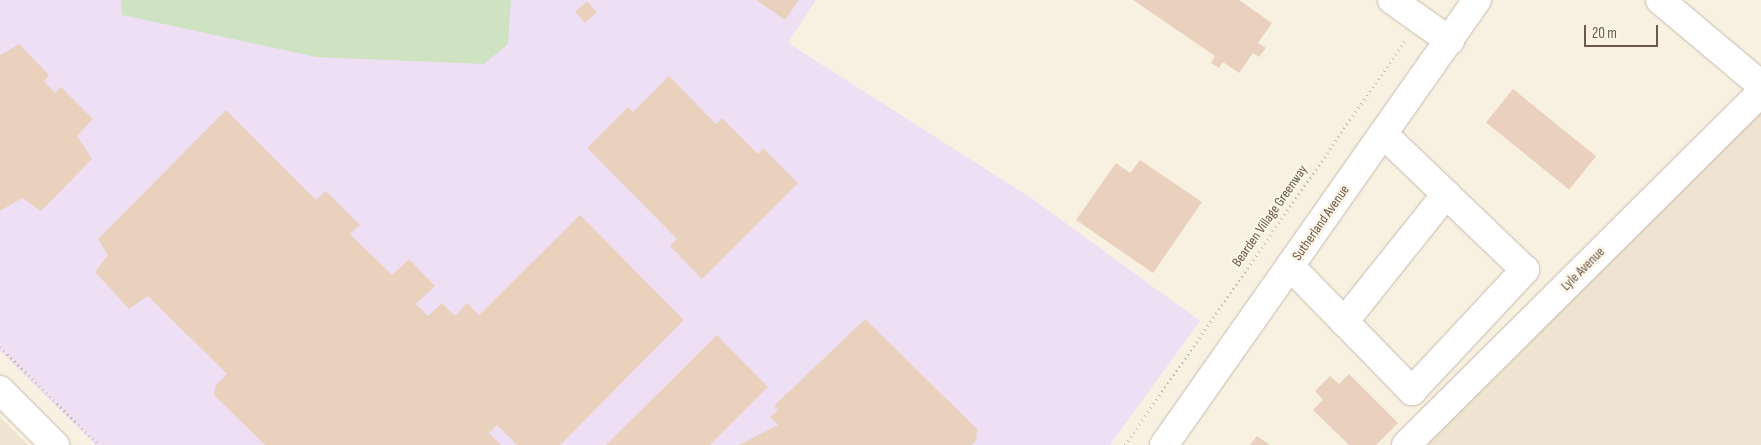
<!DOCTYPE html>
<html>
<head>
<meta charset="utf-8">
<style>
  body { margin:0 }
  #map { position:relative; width:1761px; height:445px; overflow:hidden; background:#f8f1e2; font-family:"Sofia Sans Condensed",sans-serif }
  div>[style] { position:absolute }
  .residential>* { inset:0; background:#efe3d2 }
  .education>* { inset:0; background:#eedff4 }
  .green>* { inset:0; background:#cfe3c3 }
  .building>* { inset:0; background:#ead1be; transform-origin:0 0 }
  .path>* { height:3px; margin-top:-1.5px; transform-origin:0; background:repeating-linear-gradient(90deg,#ceb5a2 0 1px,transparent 0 5px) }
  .roads { filter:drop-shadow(0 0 1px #c7b9ab) drop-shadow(0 0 1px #c7b9ab) }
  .minor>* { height:28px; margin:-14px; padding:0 14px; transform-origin:14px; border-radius:14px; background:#fff }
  span { translate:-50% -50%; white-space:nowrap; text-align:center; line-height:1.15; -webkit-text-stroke:5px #fcf5e8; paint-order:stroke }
  .street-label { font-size:14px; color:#6c594c }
  .scale { position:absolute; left:1584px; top:25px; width:74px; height:22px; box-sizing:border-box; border:2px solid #6c594c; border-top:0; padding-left:6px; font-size:15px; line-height:18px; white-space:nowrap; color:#6c594c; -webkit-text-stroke:4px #fcf5e8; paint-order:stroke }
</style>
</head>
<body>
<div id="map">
  <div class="residential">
    <i style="clip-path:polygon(1761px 110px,1761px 445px,1423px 445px)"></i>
    <i style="clip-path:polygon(0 417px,28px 445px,0 445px)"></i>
  </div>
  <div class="education">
    <i style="clip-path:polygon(0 0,816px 0,788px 43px,1031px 198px,1200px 321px,1110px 445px,96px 445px,0 351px)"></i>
  </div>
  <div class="green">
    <i style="clip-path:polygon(121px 0,511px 0,508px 44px,484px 64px,316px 57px,122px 15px)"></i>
  </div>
  <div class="building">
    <i style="clip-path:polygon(756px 0,799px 0,785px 20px)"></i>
    <i style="clip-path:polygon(1133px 0,1239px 0,1272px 23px,1258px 43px,1266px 48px,1259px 57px,1253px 53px,1239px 73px,1223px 62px,1219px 68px,1211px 63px,1215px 56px)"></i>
    <i style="left:587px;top:1px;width:15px;height:16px;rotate:48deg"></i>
    <i style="clip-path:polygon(19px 44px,49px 75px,44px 81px,55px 93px,61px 87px,93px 119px,77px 136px,92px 159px,41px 211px,22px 198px,0 211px,0 55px)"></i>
    <i style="clip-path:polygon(669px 76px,716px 124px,722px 118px,758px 154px,763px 148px,798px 183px,702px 279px,670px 246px,677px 239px,587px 148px,628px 107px,633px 112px)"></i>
    <i style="left:1513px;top:89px;width:107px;height:43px;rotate:39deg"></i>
    <i style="clip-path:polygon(226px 110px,316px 200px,326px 191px,360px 225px,350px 234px,392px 275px,409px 259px,435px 286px,416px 304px,428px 316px,442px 303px,455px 316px,467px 303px,479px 315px,580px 215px,684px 320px,560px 445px,517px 445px,497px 425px,489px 433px,501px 445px,265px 445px,214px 395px,216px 385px,227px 374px,148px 296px,129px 309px,95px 272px,108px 255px,98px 239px)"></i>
    <i style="clip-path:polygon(1140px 160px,1202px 202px,1153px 273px,1076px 220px,1116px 163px,1130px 173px)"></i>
    <i style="clip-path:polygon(865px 319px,977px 429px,976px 440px,972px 445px,739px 445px,778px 425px,770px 417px,778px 410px,774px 406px)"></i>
    <i style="clip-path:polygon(717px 335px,768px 387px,710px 445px,606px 445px)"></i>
    <i style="clip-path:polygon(1349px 374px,1398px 423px,1376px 445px,1349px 445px,1313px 410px,1323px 400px,1315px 391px,1330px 376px,1339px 384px)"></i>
    <i style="clip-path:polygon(1257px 436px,1270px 445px,1250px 445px)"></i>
  </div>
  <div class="path">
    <i style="left:0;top:347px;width:139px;rotate:44.7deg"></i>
    <i style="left:1125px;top:445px;width:492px;rotate:-55.3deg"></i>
  </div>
  <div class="roads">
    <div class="minor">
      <i style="left:1392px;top:0;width:71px;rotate:35.3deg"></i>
      <i style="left:1660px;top:0;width:132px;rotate:40.1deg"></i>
      <i style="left:1290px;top:266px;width:175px;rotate:45.7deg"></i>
      <i style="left:1412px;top:391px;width:166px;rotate:-47deg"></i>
      <i style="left:1525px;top:270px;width:197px;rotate:-136.2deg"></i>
      <i style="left:1344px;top:322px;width:164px;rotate:-51.4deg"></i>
      <i style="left:0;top:390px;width:78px;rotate:45deg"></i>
      <i style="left:1164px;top:445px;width:544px;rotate:-54.88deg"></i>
      <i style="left:1406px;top:445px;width:500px;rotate:-44.8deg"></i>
    </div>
  </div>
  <div class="street-label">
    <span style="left:1270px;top:216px;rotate:-55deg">Bearden Village Greenway</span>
    <span style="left:1321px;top:223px;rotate:-55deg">Sutherland Avenue</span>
    <span style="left:1583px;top:269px;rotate:-45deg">Lyle Avenue</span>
  </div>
  <div class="scale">20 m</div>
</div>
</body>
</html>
